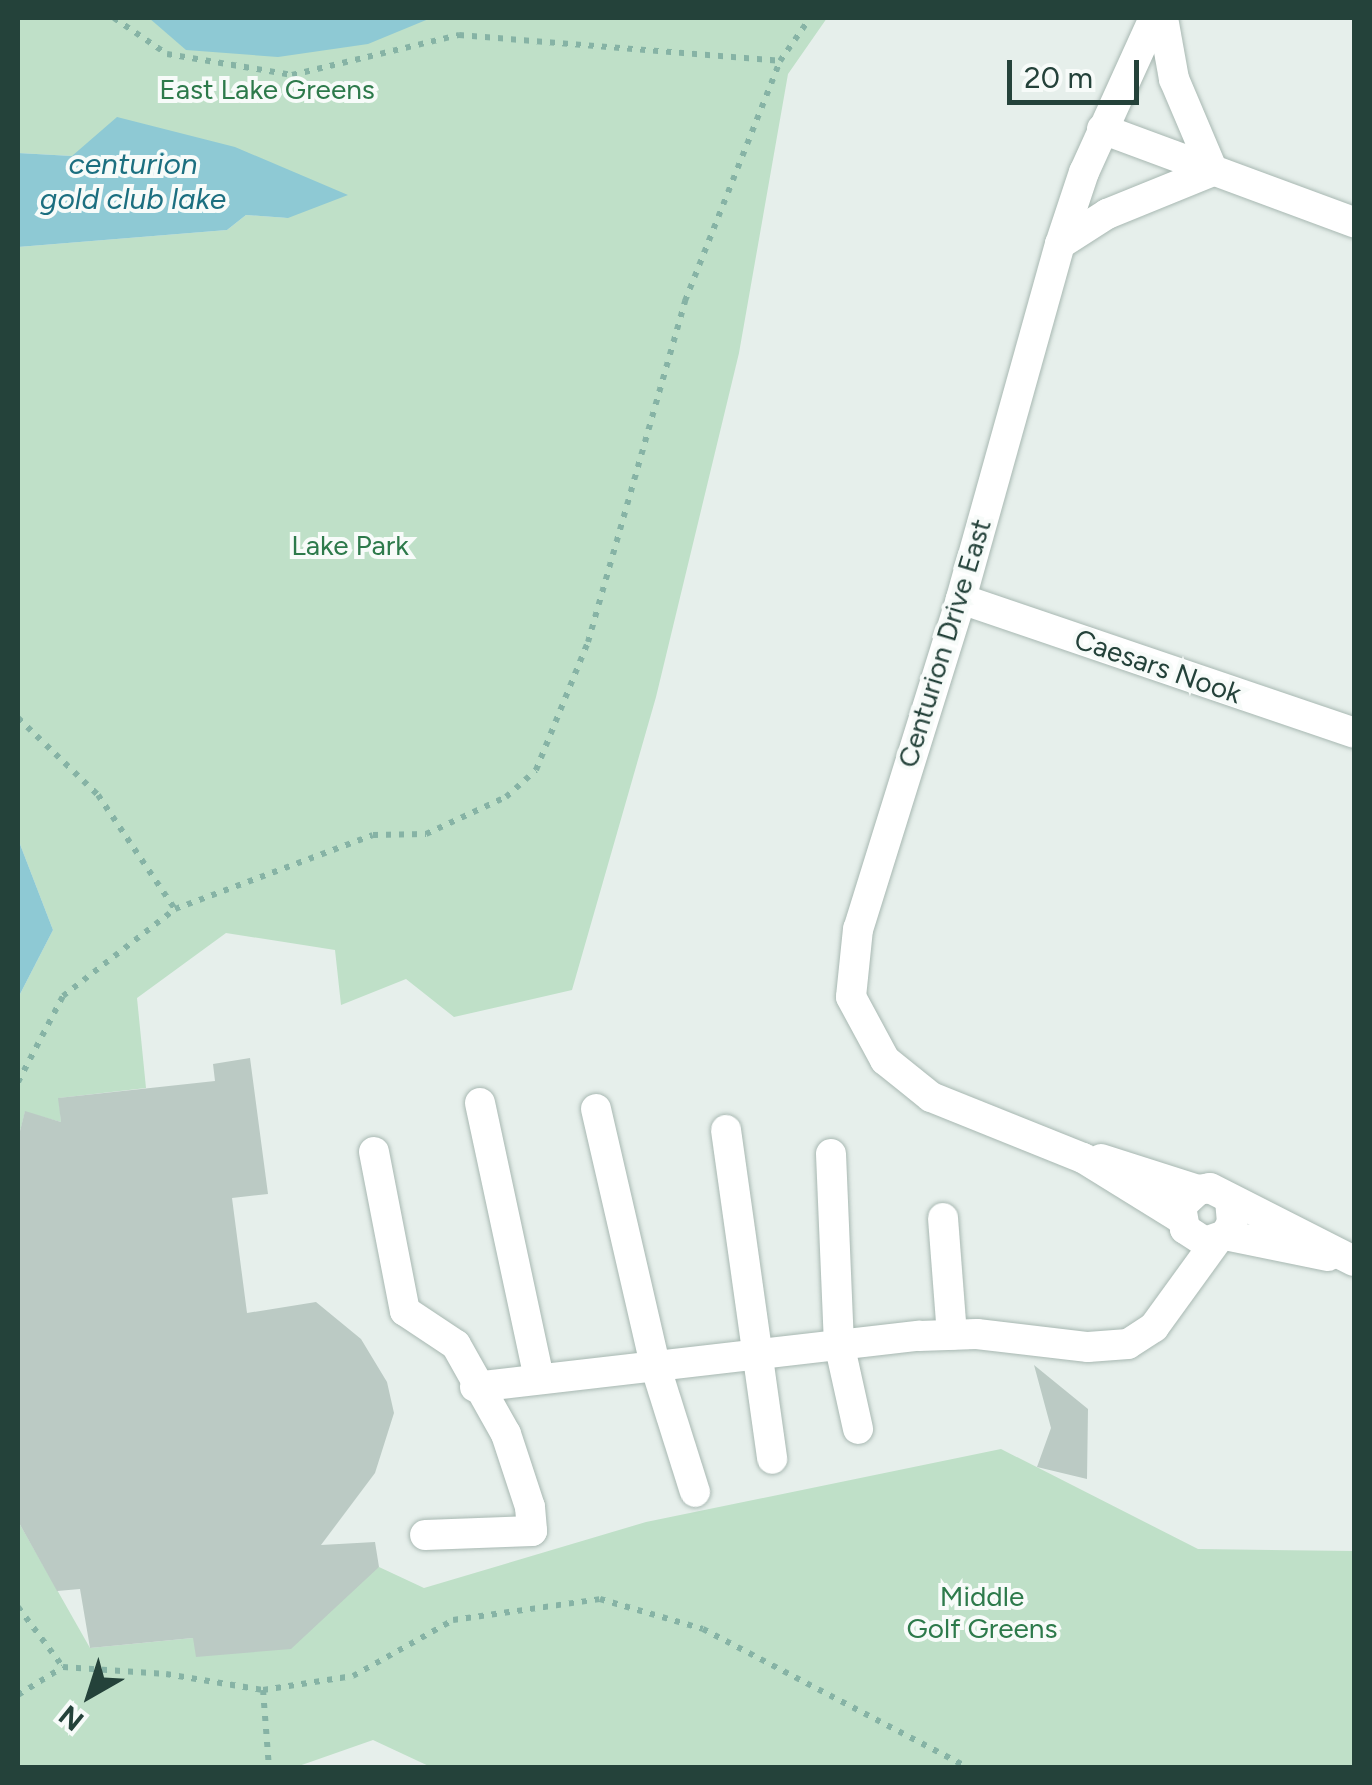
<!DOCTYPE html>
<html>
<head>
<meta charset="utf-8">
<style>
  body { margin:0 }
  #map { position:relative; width:1372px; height:1785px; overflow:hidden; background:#e6efeb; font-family:Figtree,sans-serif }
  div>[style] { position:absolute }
  .green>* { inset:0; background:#bfe0c8 }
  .water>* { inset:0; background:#8ec9d4 }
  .building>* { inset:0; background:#bbcac4 }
  .path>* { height:6px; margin-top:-3px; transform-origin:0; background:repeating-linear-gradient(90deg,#86b3a5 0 5px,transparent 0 13px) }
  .roads { filter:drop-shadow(0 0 2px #a8b8b2) drop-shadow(0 0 2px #a8b8b2) }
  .street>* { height:30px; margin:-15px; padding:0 15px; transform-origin:15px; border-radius:15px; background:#fff }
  span { translate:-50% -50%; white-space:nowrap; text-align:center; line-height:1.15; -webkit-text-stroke:8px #f7fbf9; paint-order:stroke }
  .park-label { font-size:28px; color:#2d7a4b }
  .street-label { font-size:28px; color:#24423a }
  .water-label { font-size:30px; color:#1c6f80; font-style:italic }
  .frame { position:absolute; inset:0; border:20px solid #24423a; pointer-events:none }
  .north { position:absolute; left:40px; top:1645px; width:100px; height:100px; -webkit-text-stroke:8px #f7fbf9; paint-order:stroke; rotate:219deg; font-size:28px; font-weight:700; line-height:40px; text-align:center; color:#24423a }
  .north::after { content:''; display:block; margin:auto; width:35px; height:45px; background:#24423a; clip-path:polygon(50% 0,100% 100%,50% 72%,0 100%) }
  .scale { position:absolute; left:1007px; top:60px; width:132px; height:45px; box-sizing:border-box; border:5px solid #24423a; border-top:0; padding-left:12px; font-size:30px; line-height:35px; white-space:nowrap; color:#24423a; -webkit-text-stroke:8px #f7fbf9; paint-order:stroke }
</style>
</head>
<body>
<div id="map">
  <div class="green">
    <i style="clip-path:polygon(18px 18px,827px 18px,788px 74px,739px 353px,656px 697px,572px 990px,454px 1017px,406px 979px,341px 1005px,335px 950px,226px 933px,137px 998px,146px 1088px,59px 1098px,61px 1122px,25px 1112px,18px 1139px,18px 998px,53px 930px,18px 839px,18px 247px,227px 230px,246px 215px,288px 218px,72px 156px,18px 153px)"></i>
    <i style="clip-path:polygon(1001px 1449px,1198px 1549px,1354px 1551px,1354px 1767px,433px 1768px,373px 1740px,296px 1767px,18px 1767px,18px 1521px,90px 1648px,193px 1638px,379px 1567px,424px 1588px,646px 1522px)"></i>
  </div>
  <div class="water">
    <i style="clip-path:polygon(149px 18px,431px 18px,368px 44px,278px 57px,186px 50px)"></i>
    <i style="clip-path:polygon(117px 117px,235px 147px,348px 195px,288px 218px,246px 215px,227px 230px,18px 247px,18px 153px,72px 156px)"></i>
    <i style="clip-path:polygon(18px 839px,53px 930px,18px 998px)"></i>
  </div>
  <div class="building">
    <i style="clip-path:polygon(250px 1058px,268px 1194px,232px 1198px,247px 1313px,316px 1302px,361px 1339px,387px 1382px,394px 1413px,375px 1473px,321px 1545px,375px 1542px,379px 1567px,291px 1649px,196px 1657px,193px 1638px,90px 1648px,80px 1589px,57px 1591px,18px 1521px,18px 1139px,25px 1111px,61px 1122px,58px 1098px,215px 1081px,213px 1064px)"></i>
    <i style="clip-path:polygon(1034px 1365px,1088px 1409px,1087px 1479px,1037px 1467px,1051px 1428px)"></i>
  </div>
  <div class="path">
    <i style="left:114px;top:18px;width:64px;rotate:34.2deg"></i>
    <i style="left:167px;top:54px;width:127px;rotate:9.5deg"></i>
    <i style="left:292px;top:75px;width:172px;rotate:-13.5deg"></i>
    <i style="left:459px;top:35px;width:322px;rotate:4.6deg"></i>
    <i style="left:18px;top:718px;width:111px;rotate:43.9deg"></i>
    <i style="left:98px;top:795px;width:138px;rotate:56deg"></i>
    <i style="left:18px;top:1082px;width:97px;rotate:-62.4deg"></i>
    <i style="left:63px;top:996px;width:142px;rotate:-37.8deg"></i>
    <i style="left:175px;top:909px;width:211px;rotate:-20.5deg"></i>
    <i style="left:373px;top:835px;width:53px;rotate:-1.1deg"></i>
    <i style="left:426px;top:834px;width:88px;rotate:-24.8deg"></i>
    <i style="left:506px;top:797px;width:40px;rotate:-42deg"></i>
    <i style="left:536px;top:770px;width:138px;rotate:-67.9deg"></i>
    <i style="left:588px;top:642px;width:355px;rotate:-74.1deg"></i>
    <i style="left:685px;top:301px;width:258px;rotate:-68.4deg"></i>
    <i style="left:780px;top:61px;width:52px;rotate:-55.1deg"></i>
    <i style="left:18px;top:1607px;width:75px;rotate:53.1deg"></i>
    <i style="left:263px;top:1690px;width:91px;rotate:-8.8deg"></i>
    <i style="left:353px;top:1676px;width:115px;rotate:-29.2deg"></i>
    <i style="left:453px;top:1620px;width:148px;rotate:-8.1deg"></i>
    <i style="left:600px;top:1599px;width:107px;rotate:16.2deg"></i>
    <i style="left:703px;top:1629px;width:300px;rotate:27.6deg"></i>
    <i style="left:18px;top:1695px;width:53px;rotate:-31.9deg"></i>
    <i style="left:63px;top:1667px;width:103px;rotate:3.9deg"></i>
    <i style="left:166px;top:1674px;width:98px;rotate:9.4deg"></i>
    <i style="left:263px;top:1690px;width:78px;rotate:85.6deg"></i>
  </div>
  <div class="roads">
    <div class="street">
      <i style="left:1154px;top:18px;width:169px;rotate:114.4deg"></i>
      <i style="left:1084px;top:172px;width:76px;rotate:108.4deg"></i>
      <i style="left:1060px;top:244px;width:369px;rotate:105.6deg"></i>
      <i style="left:961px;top:599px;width:346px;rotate:107.3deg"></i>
      <i style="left:858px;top:929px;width:68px;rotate:95.9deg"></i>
      <i style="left:851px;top:997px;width:72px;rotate:61.6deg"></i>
      <i style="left:885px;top:1060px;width:59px;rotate:38.8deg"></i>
      <i style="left:931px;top:1097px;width:164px;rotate:21.9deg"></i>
      <i style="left:1083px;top:1158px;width:114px;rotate:31.7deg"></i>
      <i style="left:1102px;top:129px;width:269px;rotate:20.3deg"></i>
      <i style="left:1060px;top:244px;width:56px;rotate:-32.6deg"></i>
      <i style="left:1107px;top:214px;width:114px;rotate:-22.1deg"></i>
      <i style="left:1213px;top:171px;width:100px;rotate:-113deg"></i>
      <i style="left:1174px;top:79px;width:62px;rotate:-100.2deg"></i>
      <i style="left:961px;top:599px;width:415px;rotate:18.8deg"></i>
      <i style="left:480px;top:1103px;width:282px;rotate:77.9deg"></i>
      <i style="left:596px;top:1109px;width:263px;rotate:77deg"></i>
      <i style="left:655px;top:1365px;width:133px;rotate:72.5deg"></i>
      <i style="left:726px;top:1130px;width:332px;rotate:82deg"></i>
      <i style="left:374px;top:1152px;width:162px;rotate:79deg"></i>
      <i style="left:405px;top:1311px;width:61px;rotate:33.7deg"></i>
      <i style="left:456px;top:1345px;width:102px;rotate:60.7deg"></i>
      <i style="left:506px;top:1434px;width:77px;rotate:71.8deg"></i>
      <i style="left:530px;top:1507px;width:24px;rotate:85deg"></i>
      <i style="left:532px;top:1531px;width:107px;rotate:177.9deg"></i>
      <i style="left:831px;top:1154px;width:189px;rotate:87.6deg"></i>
      <i style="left:839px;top:1343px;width:88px;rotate:77.5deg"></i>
      <i style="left:1101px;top:1159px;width:102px;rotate:17.7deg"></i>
      <i style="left:1230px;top:1200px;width:23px;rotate:85deg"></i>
      <i style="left:1232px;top:1223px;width:14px;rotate:120deg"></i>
      <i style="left:1225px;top:1235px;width:21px;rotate:161deg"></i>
      <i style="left:1205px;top:1242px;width:24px;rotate:-147deg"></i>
      <i style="left:1185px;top:1229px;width:23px;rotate:-100deg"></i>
      <i style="left:1181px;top:1206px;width:23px;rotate:-43deg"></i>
      <i style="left:1198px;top:1190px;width:12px;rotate:-9deg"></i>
      <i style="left:1210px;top:1188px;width:161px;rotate:26.9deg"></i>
      <i style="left:943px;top:1218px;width:117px;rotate:85.6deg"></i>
      <i style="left:1225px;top:1235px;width:105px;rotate:11.5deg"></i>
      <i style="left:475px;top:1387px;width:447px;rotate:-6.6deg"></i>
      <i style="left:919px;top:1336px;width:58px;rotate:-2deg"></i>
      <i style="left:977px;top:1334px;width:112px;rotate:6.7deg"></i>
      <i style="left:1088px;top:1347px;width:40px;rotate:-4.3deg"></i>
      <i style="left:1128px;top:1344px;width:31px;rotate:-33deg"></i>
      <i style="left:1154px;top:1327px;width:107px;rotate:-54.1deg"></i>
    </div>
  </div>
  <div class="park-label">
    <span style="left:267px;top:89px">East Lake Greens</span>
    <span style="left:350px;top:545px">Lake Park</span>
    <span style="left:982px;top:1612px">Middle<br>Golf Greens</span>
  </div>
  <div class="street-label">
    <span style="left:944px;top:643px;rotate:-73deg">Centurion Drive East</span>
    <span style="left:1158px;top:666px;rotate:19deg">Caesars Nook</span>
  </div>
  <div class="water-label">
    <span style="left:133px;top:181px">centurion<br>gold club lake</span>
  </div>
  <div class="frame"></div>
  <div class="north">N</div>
  <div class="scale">20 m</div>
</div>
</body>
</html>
